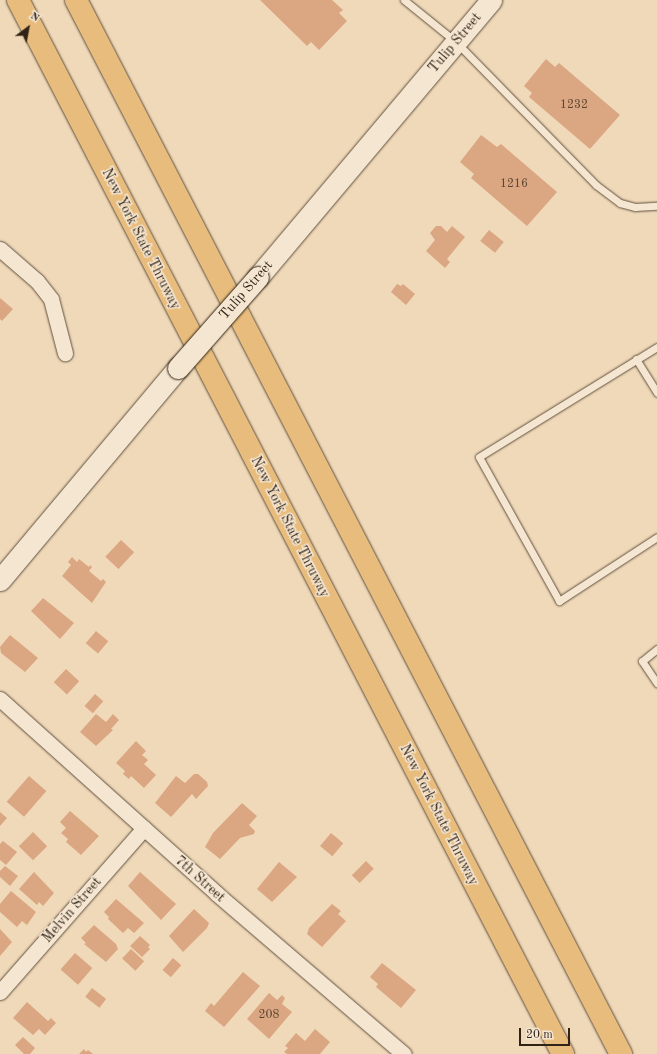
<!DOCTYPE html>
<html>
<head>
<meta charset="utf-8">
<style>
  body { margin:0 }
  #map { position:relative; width:657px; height:1054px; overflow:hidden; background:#f0d9b9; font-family:"Old Standard TT",serif }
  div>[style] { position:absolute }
  .building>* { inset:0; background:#dba682; transform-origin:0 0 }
  .roads { filter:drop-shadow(0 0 1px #60503e) drop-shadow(0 0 1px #60503e) }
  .lane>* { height:7px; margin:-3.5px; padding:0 3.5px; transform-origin:3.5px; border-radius:3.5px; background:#f5e6d2 }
  .street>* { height:15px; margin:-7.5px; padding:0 7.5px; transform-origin:7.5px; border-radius:7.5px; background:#f5e6d2 }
  .secondary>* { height:21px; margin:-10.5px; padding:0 10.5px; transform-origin:10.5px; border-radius:10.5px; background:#f5e6d2 }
  .highway>* { height:22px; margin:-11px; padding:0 11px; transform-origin:11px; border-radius:11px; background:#e8bc7c }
  .bridges { filter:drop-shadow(0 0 1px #302315) drop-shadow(0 0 1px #302315) }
  .secondary-bridge>* { height:21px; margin:-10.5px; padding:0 10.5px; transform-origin:10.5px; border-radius:10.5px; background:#f5e6d2 }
  span { translate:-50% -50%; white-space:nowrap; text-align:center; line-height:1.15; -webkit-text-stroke:3px #f5e6d2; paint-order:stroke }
  .number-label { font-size:12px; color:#5b4430 }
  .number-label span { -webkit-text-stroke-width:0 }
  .street-label { font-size:14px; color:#302315 }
  .north { position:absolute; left:8px; top:8px; width:40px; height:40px; -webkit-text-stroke:3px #f5e6d2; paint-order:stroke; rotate:32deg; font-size:11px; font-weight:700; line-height:16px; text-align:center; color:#302315 }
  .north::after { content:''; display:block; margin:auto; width:14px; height:18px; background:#302315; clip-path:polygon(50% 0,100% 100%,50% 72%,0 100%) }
  .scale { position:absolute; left:519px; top:1028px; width:51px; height:18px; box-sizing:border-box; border:2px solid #302315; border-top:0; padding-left:5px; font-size:12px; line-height:14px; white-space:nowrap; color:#302315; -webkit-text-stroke:3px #f5e6d2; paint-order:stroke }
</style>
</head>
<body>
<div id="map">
  <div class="building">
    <i style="clip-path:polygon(260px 0,332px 0,343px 10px,339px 13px,347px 21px,319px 50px,311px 42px,307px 46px)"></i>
    <i style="clip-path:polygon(546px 59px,555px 67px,559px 63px,620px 115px,590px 149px,529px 97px,532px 93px,524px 86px)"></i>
    <i style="clip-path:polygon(481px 135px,497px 147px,501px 144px,557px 192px,527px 226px,471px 178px,474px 174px,460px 162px)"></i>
    <i style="clip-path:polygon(436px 226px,441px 226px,447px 232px,452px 226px,465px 237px,447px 259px,450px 262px,445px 268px,426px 251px,435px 240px,430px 233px)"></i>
    <i style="left:489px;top:230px;width:19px;height:14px;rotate:39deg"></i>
    <i style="clip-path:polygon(397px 284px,401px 286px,403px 284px,415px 294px,406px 305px,391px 292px)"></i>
    <i style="clip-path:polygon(0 298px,13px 309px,2px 321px,0 319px)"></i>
    <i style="left:121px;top:540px;width:18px;height:23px;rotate:43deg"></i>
    <i style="clip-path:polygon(72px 557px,77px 562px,79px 559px,89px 567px,90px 565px,92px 567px,89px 571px,101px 581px,103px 579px,106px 582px,92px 603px,62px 576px,71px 565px,68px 562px)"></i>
    <i style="clip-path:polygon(43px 598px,74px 623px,60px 639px,31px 611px)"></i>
    <i style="left:96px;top:631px;width:16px;height:16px;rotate:40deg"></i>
    <i style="clip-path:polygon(10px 635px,38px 658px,25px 672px,1px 653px,0 647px)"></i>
    <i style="left:66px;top:669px;width:18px;height:18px;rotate:43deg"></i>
    <i style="left:95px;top:694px;width:11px;height:16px;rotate:41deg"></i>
    <i style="clip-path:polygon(96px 714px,106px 722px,113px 714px,119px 720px,111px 729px,113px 730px,96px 746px,80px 732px)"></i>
    <i style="clip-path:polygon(136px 741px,146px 751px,142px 755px,148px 760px,144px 764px,156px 775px,144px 788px,131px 776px,129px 779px,123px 774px,125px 771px,116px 763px)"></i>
    <i style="clip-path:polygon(194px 774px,198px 774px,207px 782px,208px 786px,196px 799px,192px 794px,171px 817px,155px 803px,176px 776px,185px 783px)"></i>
    <i style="left:29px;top:776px;width:23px;height:34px;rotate:41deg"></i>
    <i style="clip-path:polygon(242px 803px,257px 816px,249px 825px,255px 831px,254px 834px,240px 838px,220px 859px,205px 847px,213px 833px)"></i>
    <i style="clip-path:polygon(70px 811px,99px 836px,81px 855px,66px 842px,68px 839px,61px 833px,66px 828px,60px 822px)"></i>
    <i style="clip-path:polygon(0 812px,7px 818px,0 826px)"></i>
    <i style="left:33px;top:832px;width:20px;height:20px;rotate:45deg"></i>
    <i style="left:331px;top:833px;width:16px;height:17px;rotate:40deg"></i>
    <i style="clip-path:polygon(3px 841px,17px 852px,6px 865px,0 860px,0 844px)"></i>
    <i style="left:366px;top:861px;width:11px;height:20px;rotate:45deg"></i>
    <i style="clip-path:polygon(279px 862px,297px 877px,272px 902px,257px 889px)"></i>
    <i style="clip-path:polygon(5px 866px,18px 876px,10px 886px,0 877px,0 871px)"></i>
    <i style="clip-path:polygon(34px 872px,54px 893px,43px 906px,39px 902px,37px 905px,19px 889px)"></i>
    <i style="clip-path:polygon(140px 872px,176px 904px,161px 920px,128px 886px)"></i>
    <i style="clip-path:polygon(11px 891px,36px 912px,27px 925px,22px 921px,17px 927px,0 912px,0 904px)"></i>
    <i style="clip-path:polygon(116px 899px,144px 923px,134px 933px,128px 928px,123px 933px,108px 919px,109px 917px,104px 912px)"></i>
    <i style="clip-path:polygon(332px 904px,341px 911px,338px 914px,346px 921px,322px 947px,307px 934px,309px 928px)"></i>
    <i style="clip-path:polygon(194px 909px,209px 923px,207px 928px,183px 952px,169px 936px)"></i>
    <i style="clip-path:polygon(94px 925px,116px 944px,118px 949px,106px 962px,84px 944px,86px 943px,81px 938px)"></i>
    <i style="clip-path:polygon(0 929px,12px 942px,0 956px)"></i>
    <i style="clip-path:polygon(140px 936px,150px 945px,148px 947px,150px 949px,142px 957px,130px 946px)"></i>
    <i style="left:131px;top:949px;width:18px;height:13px;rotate:43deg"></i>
    <i style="left:75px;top:953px;width:23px;height:22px;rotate:41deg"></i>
    <i style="left:173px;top:958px;width:11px;height:16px;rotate:41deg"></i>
    <i style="clip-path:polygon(382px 963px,416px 990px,401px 1008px,376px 987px,378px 984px,370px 977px)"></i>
    <i style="clip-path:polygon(243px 972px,260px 986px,224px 1027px,205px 1011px,211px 1003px,214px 1006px)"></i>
    <i style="left:92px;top:988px;width:18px;height:11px;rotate:38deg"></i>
    <i style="clip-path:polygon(269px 993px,277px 1000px,282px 995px,285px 998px,282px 1004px,292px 1012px,269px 1039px,247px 1019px)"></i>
    <i style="clip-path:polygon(27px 1002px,48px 1021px,51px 1018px,56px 1023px,45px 1035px,39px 1029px,33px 1035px,13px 1018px)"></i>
    <i style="clip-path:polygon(315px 1029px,330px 1042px,320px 1054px,287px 1054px,284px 1052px,288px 1048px,285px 1046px,296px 1033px,305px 1041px)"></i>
    <i style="clip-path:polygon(23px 1037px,35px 1048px,30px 1054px,24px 1054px,15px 1045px)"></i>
    <i style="clip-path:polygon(84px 1049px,86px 1052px,88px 1050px,93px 1054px,79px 1054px)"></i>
  </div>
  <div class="roads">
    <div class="lane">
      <i style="left:404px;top:0;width:67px;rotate:38.9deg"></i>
      <i style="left:456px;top:42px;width:200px;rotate:45.6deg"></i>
      <i style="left:596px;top:185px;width:30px;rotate:37deg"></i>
      <i style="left:620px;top:203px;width:16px;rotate:15deg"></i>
      <i style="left:635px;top:207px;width:22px;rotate:-3deg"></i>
      <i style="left:657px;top:347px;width:209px;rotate:148.3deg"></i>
      <i style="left:479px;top:457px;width:165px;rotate:60.9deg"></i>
      <i style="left:559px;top:601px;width:117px;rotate:-33.1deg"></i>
      <i style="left:636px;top:359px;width:40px;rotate:58deg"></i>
      <i style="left:657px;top:649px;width:19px;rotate:141deg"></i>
      <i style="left:642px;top:661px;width:27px;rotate:56deg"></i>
    </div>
    <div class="street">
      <i style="left:0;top:249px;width:49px;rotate:40.9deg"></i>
      <i style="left:37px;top:281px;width:23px;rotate:52deg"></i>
      <i style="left:51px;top:299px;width:56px;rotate:75.5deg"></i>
      <i style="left:0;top:699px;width:292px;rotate:41.9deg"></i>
      <i style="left:217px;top:894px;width:246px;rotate:40.6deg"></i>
      <i style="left:0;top:992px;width:218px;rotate:-48.7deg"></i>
    </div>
    <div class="secondary">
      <i style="left:258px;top:277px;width:362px;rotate:-49.9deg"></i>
      <i style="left:0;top:580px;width:277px;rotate:-50deg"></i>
    </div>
    <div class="highway">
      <i style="left:18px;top:0;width:1187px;rotate:62.66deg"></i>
      <i style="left:76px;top:0;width:1187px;rotate:62.66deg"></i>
    </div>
  </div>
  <div class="bridges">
    <div class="secondary-bridge">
      <i style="left:178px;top:368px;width:121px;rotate:-48.7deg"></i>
    </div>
  </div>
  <div class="number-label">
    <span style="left:574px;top:106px">1232</span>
    <span style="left:514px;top:185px">1216</span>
    <span style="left:269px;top:1016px">208</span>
  </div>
  <div class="street-label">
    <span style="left:455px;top:43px;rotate:-50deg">Tulip Street</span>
    <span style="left:141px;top:239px;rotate:63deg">New York State Thruway</span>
    <span style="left:246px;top:290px;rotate:-49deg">Tulip Street</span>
    <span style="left:290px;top:527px;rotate:63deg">New York State Thruway</span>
    <span style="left:439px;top:815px;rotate:63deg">New York State Thruway</span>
    <span style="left:200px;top:879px;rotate:42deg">7th Street</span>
    <span style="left:72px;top:910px;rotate:-49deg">Melvin Street</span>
  </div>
  <div class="north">N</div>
  <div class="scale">20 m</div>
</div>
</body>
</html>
